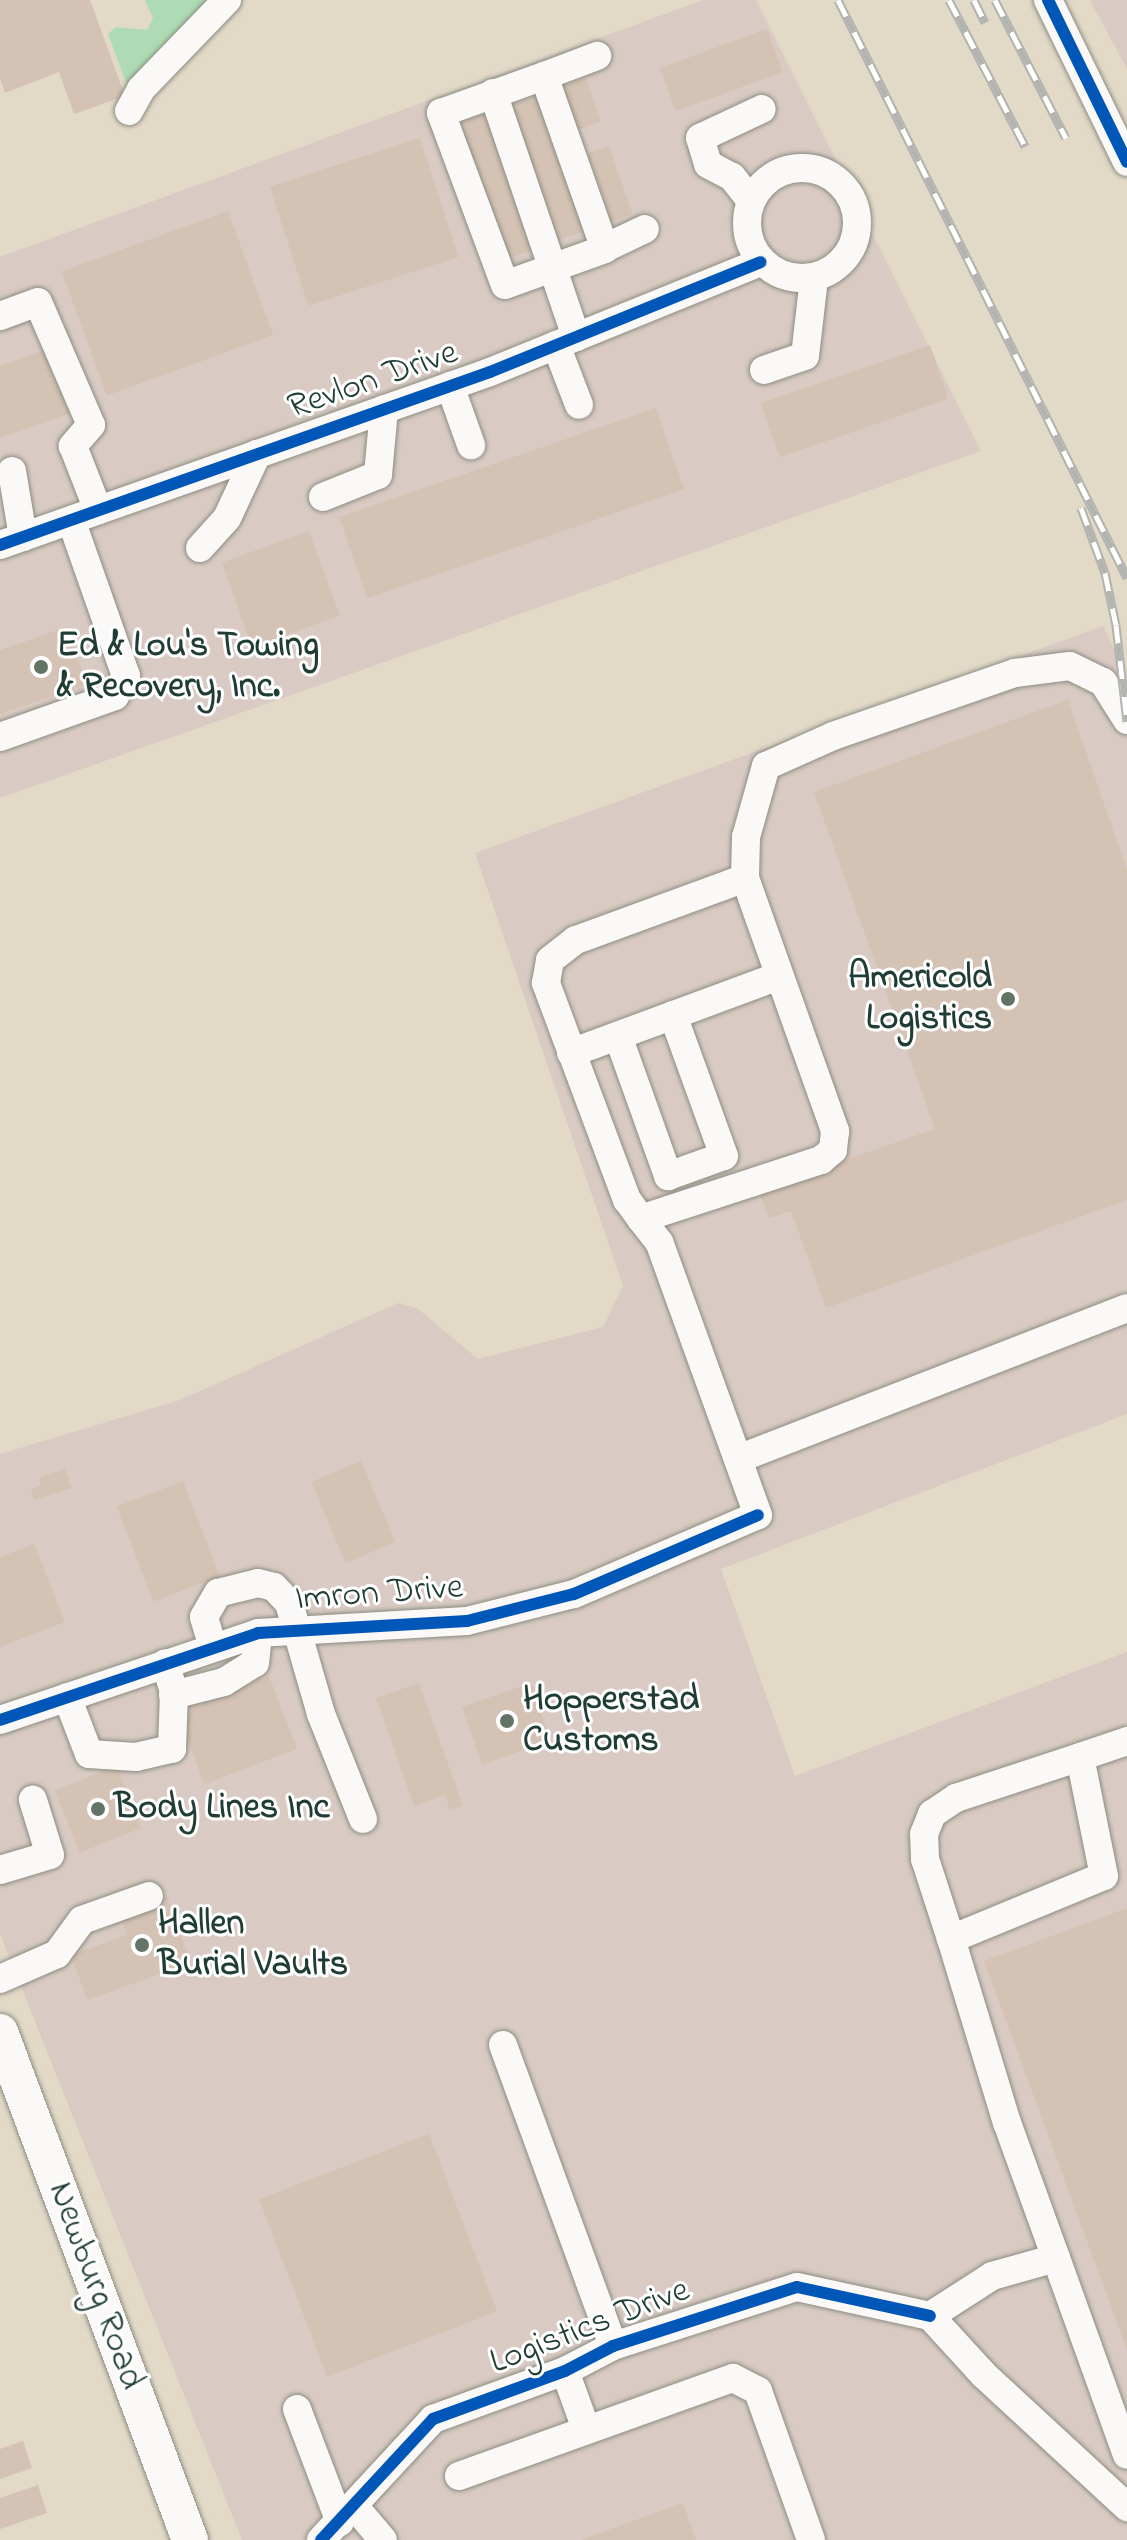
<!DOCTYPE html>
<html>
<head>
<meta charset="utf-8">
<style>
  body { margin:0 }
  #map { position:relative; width:1127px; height:2540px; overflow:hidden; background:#e2d9c7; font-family:"Indie Flower",sans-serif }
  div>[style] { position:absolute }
  .industrial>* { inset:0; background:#d9cbc3 }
  .green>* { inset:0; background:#aedbb3 }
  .building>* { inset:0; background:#d4c2b4; transform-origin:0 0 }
  .roads { filter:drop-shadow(0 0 2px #8c8d82) drop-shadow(0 0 2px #8c8d82) }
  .minor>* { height:28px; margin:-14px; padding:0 14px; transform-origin:14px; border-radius:14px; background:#fbf9f7 }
  .minor>.ring { margin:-14px; padding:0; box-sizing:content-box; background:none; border:28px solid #fbf9f7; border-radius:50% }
  .major>* { height:36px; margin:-18px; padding:0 18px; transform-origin:18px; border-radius:18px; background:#fbf9f7 }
  .rail>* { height:9px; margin-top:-4.5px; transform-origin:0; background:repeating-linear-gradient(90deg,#fff 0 18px,#b2b4b0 0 36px); box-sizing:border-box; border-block:2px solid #b2b4b0 }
  .cycleway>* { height:12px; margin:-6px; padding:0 6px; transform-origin:6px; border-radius:6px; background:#0057b8 }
  .dots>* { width:22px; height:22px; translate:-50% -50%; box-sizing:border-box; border:4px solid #fff; border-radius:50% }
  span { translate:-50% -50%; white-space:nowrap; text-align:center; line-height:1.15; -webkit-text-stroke:6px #fff; paint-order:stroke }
  .street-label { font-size:36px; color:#1f3d34 }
  .poi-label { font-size:36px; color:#1f3d34; font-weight:700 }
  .left { translate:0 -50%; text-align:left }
  .right { translate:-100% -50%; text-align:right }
</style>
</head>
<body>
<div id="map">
  <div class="industrial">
    <i style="clip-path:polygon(703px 0,756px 0,981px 451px,0 798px,0 257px)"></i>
    <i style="clip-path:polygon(1090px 0,1127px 0,1127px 69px)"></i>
    <i style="clip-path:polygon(1103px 626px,1127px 676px,1127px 1414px,721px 1569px,795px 1776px,1127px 1652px,1127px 2540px,242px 2540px,0 1934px,0 1454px,180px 1400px,398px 1303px,417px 1308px,478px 1359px,603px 1327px,623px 1286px,475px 853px)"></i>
  </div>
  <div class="green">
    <i style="clip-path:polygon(145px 0,222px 0,129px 91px,108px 34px,116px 27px,147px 30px,153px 18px)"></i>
  </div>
  <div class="building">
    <i style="clip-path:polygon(0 0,90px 0,125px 96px,74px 114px,59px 72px,5px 93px,0 79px)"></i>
    <i style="left:767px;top:29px;width:46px;height:114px;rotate:70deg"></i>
    <i style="left:586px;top:78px;width:46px;height:26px;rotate:71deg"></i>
    <i style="left:538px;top:96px;width:143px;height:28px;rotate:71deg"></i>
    <i style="left:488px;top:112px;width:145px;height:31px;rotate:71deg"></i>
    <i style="left:420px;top:138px;width:125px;height:158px;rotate:72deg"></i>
    <i style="left:609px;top:146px;width:72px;height:22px;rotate:71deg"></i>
    <i style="left:228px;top:211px;width:132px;height:177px;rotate:70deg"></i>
    <i style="left:930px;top:345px;width:57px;height:179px;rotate:71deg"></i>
    <i style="clip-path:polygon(51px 348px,74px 412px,0 438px,0 366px)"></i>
    <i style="left:656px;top:408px;width:86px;height:335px;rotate:71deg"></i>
    <i style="left:309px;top:531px;width:90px;height:93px;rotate:70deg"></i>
    <i style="clip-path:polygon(67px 627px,87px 684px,0 714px,0 650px)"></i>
    <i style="clip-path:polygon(1068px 700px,1127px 870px,1127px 1200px,826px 1308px,791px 1211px,769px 1218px,758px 1190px,935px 1129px,814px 792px)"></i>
    <i style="left:361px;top:1461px;width:88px;height:54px;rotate:67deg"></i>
    <i style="clip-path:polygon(65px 1469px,72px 1488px,34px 1500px,31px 1489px,41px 1485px,39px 1478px)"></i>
    <i style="left:183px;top:1481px;width:102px;height:71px;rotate:69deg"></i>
    <i style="clip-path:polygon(34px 1544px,65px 1622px,0 1647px,0 1557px)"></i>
    <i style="left:269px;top:1676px;width:78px;height:99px;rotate:69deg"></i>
    <i style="clip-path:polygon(419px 1683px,463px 1806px,450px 1810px,445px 1795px,414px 1806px,376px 1698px)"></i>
    <i style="left:531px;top:1683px;width:61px;height:73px;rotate:71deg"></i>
    <i style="left:116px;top:1766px;width:67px;height:66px;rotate:68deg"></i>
    <i style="clip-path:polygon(167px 1897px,191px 1963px,87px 2000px,71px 1955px,127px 1935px,119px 1914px)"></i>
    <i style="clip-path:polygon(1127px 1908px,1127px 2350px,984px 1961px)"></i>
    <i style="left:429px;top:2134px;width:190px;height:182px;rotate:69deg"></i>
    <i style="clip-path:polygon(23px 2441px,32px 2468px,0 2479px,0 2449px)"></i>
    <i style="clip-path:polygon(38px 2485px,47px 2513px,0 2529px,0 2498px)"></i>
    <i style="clip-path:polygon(683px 2503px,696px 2540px,580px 2540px)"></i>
  </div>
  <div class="roads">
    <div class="minor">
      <i style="left:1048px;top:0;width:180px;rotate:64deg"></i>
      <i style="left:544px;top:76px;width:183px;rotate:70.6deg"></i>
      <i style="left:605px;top:249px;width:106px;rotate:160.2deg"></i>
      <i style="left:505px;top:285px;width:184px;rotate:-110.4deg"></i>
      <i style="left:441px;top:113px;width:109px;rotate:-19.8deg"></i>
      <i style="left:544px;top:76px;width:57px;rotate:-20.7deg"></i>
      <i style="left:493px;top:93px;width:258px;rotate:71.2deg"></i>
      <i style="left:129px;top:111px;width:25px;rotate:-61deg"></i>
      <i style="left:141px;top:89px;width:124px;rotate:-46deg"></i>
      <i class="ring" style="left:747px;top:168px;width:82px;height:82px"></i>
      <i style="left:751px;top:201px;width:31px;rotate:-128deg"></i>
      <i style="left:732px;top:177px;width:27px;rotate:-152deg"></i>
      <i style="left:708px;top:164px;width:27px;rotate:-107deg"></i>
      <i style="left:700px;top:138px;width:68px;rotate:-25.1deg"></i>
      <i style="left:605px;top:248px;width:44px;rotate:-25.4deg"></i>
      <i style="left:0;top:316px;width:40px;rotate:-20.2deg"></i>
      <i style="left:38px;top:302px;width:134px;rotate:66.7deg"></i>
      <i style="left:91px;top:425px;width:28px;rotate:131deg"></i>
      <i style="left:73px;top:446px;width:69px;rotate:68.7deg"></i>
      <i style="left:556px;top:345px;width:64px;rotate:69deg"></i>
      <i style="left:764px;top:370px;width:43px;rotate:-18.9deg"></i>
      <i style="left:805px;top:356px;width:79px;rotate:-83.4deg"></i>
      <i style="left:450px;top:386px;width:63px;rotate:70.4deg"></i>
      <i style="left:12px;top:471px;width:67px;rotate:80.5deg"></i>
      <i style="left:323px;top:497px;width:59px;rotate:-21.8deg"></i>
      <i style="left:378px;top:475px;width:66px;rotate:-84.8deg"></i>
      <i style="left:0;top:545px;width:520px;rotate:-19.45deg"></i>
      <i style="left:490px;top:372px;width:292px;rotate:-22.1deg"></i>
      <i style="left:200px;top:548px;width:40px;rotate:-48deg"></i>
      <i style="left:227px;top:518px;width:71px;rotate:-64.9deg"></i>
      <i style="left:0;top:737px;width:122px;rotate:-19.6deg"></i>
      <i style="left:115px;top:696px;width:23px;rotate:-61deg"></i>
      <i style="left:126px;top:676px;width:165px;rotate:-109.4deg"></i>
      <i style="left:745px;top:878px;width:41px;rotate:-88.6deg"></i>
      <i style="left:746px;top:837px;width:74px;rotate:-74.3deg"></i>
      <i style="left:766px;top:766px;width:73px;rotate:-24.1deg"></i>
      <i style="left:833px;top:736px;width:193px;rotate:-19.1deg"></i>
      <i style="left:1015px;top:673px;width:55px;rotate:-7.3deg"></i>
      <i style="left:1070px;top:666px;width:37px;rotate:26deg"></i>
      <i style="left:1103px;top:682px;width:45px;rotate:57.7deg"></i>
      <i style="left:618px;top:1036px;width:149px;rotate:70.3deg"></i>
      <i style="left:668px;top:1176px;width:59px;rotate:-19.7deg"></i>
      <i style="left:724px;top:1156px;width:150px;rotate:-109.9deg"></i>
      <i style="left:571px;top:1053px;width:222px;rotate:-20.3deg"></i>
      <i style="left:738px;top:1459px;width:417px;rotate:-21.2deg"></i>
      <i style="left:213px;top:1647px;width:31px;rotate:-107deg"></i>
      <i style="left:204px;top:1617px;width:28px;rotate:-60deg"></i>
      <i style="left:218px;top:1593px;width:41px;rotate:-14deg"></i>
      <i style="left:258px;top:1583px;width:16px;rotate:14deg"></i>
      <i style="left:274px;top:1587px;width:22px;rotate:47deg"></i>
      <i style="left:289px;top:1603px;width:116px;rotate:73.9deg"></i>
      <i style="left:321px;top:1714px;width:113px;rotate:68.2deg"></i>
      <i style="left:173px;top:1695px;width:53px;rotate:-14.3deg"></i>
      <i style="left:224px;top:1682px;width:36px;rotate:-32deg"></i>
      <i style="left:255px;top:1663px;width:30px;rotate:-84deg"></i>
      <i style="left:67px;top:1697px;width:61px;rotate:68.9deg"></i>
      <i style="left:89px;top:1754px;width:47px;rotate:3.7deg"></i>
      <i style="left:136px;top:1757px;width:37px;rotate:-13deg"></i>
      <i style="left:172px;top:1749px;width:57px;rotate:-88deg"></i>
      <i style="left:174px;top:1692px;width:30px;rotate:-107deg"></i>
      <i style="left:0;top:1720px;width:272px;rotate:-18.6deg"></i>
      <i style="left:258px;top:1633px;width:209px;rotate:-3.3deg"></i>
      <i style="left:467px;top:1621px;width:110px;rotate:-14.2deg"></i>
      <i style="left:574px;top:1594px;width:200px;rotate:-23.2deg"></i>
      <i style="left:758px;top:1515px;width:290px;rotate:-109.9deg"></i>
      <i style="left:659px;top:1242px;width:29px;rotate:-128deg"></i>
      <i style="left:641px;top:1219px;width:24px;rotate:-126deg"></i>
      <i style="left:627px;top:1200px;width:232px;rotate:-110.5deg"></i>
      <i style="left:546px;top:983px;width:23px;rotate:-80deg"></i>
      <i style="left:550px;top:960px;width:33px;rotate:-38deg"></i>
      <i style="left:576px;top:940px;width:180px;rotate:-20.1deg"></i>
      <i style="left:745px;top:878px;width:269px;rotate:70.4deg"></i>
      <i style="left:835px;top:1131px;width:19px;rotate:96deg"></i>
      <i style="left:833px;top:1150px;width:16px;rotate:140deg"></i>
      <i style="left:821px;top:1160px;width:189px;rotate:161.9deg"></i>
      <i style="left:0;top:1870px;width:52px;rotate:-16.7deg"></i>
      <i style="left:50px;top:1855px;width:58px;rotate:-107.2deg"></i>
      <i style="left:951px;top:1939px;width:84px;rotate:-108deg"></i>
      <i style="left:925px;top:1859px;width:25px;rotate:-92deg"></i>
      <i style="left:924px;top:1834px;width:22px;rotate:-68deg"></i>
      <i style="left:932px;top:1814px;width:29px;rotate:-34deg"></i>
      <i style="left:956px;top:1798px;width:131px;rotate:-18.3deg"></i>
      <i style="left:0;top:1979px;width:62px;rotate:-23.7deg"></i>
      <i style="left:57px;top:1954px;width:42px;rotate:-53.7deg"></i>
      <i style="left:82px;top:1920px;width:71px;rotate:-19.7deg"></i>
      <i style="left:503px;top:2045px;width:320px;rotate:69.9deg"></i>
      <i style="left:1056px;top:2258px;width:209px;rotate:70.2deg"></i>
      <i style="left:930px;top:2316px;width:74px;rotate:-32.8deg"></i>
      <i style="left:992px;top:2276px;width:66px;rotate:-15.7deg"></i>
      <i style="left:1056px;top:2258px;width:144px;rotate:-109.9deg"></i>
      <i style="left:1007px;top:2123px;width:192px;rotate:-106.9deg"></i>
      <i style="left:951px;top:1939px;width:165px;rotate:-22.4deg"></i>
      <i style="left:1104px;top:1876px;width:121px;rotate:-101.4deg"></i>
      <i style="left:1080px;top:1757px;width:50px;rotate:-18.8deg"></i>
      <i style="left:930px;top:2316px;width:80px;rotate:47.5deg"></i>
      <i style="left:984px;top:2375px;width:195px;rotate:42.7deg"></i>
      <i style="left:565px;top:2371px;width:62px;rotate:70.1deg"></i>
      <i style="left:297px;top:2409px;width:121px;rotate:69.2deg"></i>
      <i style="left:459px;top:2476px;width:291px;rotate:-19.7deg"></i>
      <i style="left:733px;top:2378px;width:28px;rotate:27deg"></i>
      <i style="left:758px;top:2391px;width:158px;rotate:70.4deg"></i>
      <i style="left:355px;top:2507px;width:43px;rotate:49.7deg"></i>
      <i style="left:321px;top:2540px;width:165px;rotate:-47.2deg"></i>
      <i style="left:433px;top:2419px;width:140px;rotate:-20deg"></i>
      <i style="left:565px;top:2371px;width:54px;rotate:-27.5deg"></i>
      <i style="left:613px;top:2346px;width:193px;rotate:-17.8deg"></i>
      <i style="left:797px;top:2287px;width:136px;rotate:12.3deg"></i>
    </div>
    <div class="major">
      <i style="left:0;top:2032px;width:542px;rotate:69.49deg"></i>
    </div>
  </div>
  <div class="rail">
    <i style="left:838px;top:0;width:646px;rotate:63.43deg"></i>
    <i style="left:949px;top:0;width:165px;rotate:62.5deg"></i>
    <i style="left:974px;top:0;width:25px;rotate:64deg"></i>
    <i style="left:995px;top:0;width:155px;rotate:62.8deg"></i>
    <i style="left:1081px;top:508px;width:69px;rotate:69.7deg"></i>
    <i style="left:1105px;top:573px;width:53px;rotate:78.1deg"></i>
    <i style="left:1116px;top:625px;width:97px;rotate:83.5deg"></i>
  </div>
  <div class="cycleway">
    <i style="left:1048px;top:0;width:180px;rotate:64deg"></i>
    <i style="left:0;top:545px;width:520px;rotate:-19.45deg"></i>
    <i style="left:490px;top:372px;width:292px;rotate:-22.1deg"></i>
    <i style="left:0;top:1720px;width:272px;rotate:-18.6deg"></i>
    <i style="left:258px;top:1633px;width:209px;rotate:-3.3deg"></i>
    <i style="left:467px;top:1621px;width:110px;rotate:-14.2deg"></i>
    <i style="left:574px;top:1594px;width:200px;rotate:-23.2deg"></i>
    <i style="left:321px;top:2540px;width:165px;rotate:-47.2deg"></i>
    <i style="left:433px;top:2419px;width:140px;rotate:-20deg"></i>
    <i style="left:565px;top:2371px;width:54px;rotate:-27.5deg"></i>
    <i style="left:613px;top:2346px;width:193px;rotate:-17.8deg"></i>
    <i style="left:797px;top:2287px;width:136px;rotate:12.3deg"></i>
  </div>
  <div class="dots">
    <i style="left:41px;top:667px;background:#637467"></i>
    <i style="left:1008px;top:999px;background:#637467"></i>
    <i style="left:507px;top:1721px;background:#637467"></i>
    <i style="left:98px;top:1809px;background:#637467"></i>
    <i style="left:142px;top:1945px;background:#637467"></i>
  </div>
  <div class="street-label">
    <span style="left:373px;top:381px;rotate:-19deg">Revlon Drive</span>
    <span style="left:379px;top:1594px;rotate:-4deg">Imron Drive</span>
    <span style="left:95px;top:2286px;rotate:70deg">Newburg Road</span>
    <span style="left:590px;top:2327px;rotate:-21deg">Logistics Drive</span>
  </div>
  <div class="poi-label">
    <span class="left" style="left:57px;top:667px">Ed &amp; Lou's Towing<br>&amp; Recovery, Inc.</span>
    <span class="right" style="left:992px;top:999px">Americold<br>Logistics</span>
    <span class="left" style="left:523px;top:1721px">Hopperstad<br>Customs</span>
    <span class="left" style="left:114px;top:1809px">Body Lines Inc</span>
    <span class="left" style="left:158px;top:1945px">Hallen<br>Burial Vaults</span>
  </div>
</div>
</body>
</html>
